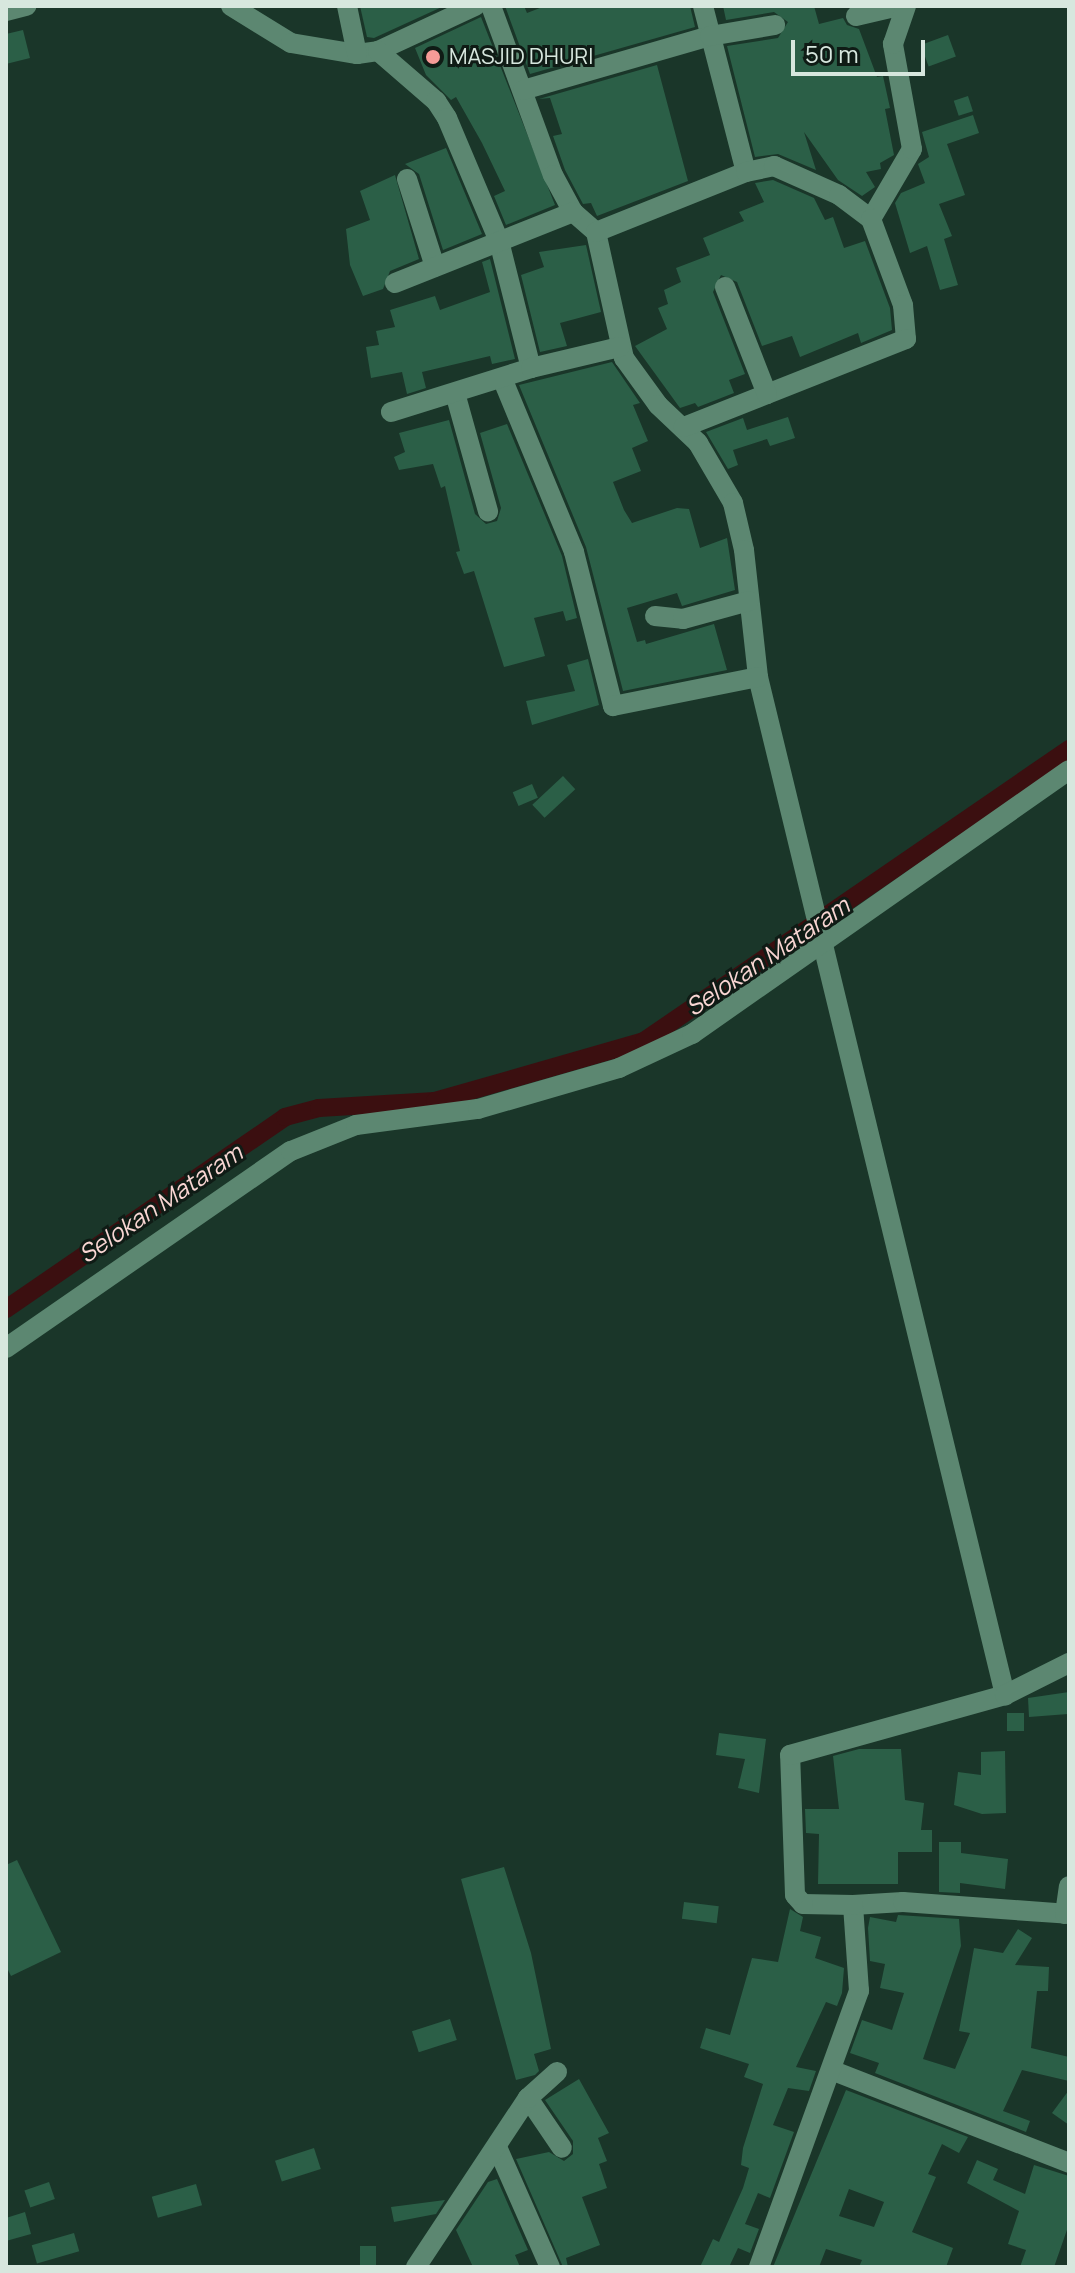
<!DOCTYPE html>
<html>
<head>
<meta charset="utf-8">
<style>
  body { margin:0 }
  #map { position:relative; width:1075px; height:2273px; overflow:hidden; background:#1a3629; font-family:Manrope,sans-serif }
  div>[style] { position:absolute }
  .canal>* { height:18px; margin:-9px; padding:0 9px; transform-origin:9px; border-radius:9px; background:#3b0f10 }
  .building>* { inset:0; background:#2b5f47; transform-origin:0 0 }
  .minor>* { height:20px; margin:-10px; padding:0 10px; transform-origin:10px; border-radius:10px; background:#5c8771 }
  .dots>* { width:22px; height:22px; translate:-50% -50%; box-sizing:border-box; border:4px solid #0f1b15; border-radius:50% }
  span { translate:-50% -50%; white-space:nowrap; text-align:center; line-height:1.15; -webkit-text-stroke:6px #0f1b15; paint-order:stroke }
  .poi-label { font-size:22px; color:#d7e7de }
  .left { translate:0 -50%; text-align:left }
  .water-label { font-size:24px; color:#f9d6d3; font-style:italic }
  .frame { position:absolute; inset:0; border:8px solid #d7e7de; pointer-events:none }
  .scale { position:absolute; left:791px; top:40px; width:134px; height:36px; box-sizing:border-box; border:4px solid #d7e7de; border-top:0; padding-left:10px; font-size:24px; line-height:28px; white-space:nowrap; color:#d7e7de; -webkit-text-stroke:6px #0f1b15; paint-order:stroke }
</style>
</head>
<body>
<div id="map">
  <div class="canal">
    <i style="left:6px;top:1309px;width:339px;rotate:-34.5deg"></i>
    <i style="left:285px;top:1117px;width:35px;rotate:-15deg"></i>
    <i style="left:319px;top:1108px;width:116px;rotate:-3.5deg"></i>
    <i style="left:435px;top:1101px;width:217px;rotate:-16deg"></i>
    <i style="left:644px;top:1041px;width:516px;rotate:-34.49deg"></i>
  </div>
  <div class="building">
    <i style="clip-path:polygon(360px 6px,444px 6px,374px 38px,367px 37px)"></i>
    <i style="clip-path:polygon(505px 6px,524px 6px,527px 13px,545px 6px,690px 6px,695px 27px,530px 74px)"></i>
    <i style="clip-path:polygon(723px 6px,814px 6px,819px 24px,843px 18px,847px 25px,859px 29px,877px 77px,883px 76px,890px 108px,885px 109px,894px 155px,880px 163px,881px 169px,866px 172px,875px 187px,862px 196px,838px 180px,804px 132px,816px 170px,778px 154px,755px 157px,727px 46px,778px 38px,788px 22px,774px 12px,726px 20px)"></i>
    <i style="clip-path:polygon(481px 17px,555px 205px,506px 225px,494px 196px,505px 191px,482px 143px,456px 97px,451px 100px,426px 75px,415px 48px)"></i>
    <i style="clip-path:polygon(23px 30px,30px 58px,6px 64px,6px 34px)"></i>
    <i style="left:948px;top:35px;width:23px;height:29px;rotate:70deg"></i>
    <i style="clip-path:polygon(657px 65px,688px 181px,597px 216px,591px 203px,583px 204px,565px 170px,553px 136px,562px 134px,550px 98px,539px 99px)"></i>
    <i style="left:968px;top:96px;width:16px;height:15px;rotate:72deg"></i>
    <i style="clip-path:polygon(973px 115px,979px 133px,947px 144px,965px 195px,939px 204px,952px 236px,944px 239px,958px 285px,940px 290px,927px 246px,910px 253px,895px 203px,901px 193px,925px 183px,918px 164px,929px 157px,922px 132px)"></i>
    <i style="clip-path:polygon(446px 148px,482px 234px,443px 250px,419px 174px,405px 164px)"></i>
    <i style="clip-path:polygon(395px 175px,419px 259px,390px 271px,383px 289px,363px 296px,350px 265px,346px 229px,370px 220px,360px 191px)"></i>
    <i style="clip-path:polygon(773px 180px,814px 198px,825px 220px,833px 217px,844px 248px,865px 241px,890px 308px,892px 330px,861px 343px,858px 333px,800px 357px,792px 336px,762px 346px,737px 282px,721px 275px,713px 292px,745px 374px,729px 380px,734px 393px,698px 407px,695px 403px,680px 408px,635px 346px,667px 329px,658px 308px,668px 304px,664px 290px,681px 282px,676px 268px,710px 255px,703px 238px,744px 221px,739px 212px,764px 202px,755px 183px)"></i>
    <i style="clip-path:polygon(586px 245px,601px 312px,560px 323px,567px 346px,540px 352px,521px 275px,544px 267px,539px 252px)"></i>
    <i style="clip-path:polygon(490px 259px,515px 359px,492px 364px,490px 356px,422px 372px,426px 388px,407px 394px,402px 372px,371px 378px,366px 347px,379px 345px,376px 331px,395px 327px,390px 310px,435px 296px,440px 310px,490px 292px,482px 262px)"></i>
    <i style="clip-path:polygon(612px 362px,640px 403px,633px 405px,648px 441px,632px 448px,641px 471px,613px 482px,624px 510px,632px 523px,677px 508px,689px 509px,700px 548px,727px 538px,735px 590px,682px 606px,677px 593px,627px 608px,637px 642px,645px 640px,646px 644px,714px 624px,727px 670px,623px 691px,586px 547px,519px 385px)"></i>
    <i style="clip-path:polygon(788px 417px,795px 438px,770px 446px,767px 439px,733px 450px,738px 465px,728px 469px,706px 432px,743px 418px,747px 430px)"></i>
    <i style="clip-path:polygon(449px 420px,475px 514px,486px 524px,497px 521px,501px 508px,480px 433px,507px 424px,562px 556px,577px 618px,566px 621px,563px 611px,534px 618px,545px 656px,504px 667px,474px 571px,464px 574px,456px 552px,460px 551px,445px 486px,441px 488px,433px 464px,399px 470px,394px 457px,405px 452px,399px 433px)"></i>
    <i style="clip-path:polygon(588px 659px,599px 705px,532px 725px,526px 701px,575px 691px,567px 665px)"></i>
    <i style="left:563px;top:776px;width:18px;height:42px;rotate:47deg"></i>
    <i style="left:532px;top:784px;width:15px;height:21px;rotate:67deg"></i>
    <i style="clip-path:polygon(1069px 1692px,1068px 1714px,1029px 1717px,1028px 1698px)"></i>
    <i style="left:1007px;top:1713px;width:17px;height:18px"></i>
    <i style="clip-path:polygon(719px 1733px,766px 1739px,759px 1793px,738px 1788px,745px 1759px,716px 1755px)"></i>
    <i style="clip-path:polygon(859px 1749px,901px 1749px,905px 1800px,924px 1803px,921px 1830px,932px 1830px,932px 1852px,898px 1852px,898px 1884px,818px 1884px,819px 1834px,806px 1833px,805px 1809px,839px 1809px,833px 1756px)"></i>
    <i style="clip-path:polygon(1005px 1751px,1006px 1813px,982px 1814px,954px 1805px,958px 1772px,981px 1775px,981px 1752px)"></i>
    <i style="clip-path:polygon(939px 1842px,961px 1842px,961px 1853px,1008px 1859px,1005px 1889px,960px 1883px,960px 1893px,939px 1892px)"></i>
    <i style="clip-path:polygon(17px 1860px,61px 1952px,11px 1976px,6px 1966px,6px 1865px)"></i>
    <i style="clip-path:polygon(504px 1867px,531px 1953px,551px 2049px,534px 2054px,539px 2071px,535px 2075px,516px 2080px,461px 1879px)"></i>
    <i style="left:684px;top:1902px;width:35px;height:17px;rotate:7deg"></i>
    <i style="clip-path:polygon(790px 1909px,803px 1917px,800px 1931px,821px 1937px,815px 1958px,844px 1968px,842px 1993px,837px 2006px,826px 2002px,796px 2067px,816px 2071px,809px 2091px,788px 2088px,773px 2125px,794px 2132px,770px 2198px,758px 2193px,745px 2224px,759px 2229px,750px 2253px,738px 2248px,729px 2267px,700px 2267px,713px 2239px,719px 2242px,743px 2188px,749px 2168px,741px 2165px,743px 2148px,763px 2084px,744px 2077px,749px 2064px,700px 2048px,706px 2028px,730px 2035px,752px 1958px,778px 1962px)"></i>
    <i style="clip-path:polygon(898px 1915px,959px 1919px,961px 1946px,923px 2059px,955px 2069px,970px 2033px,959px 2031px,974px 1948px,1003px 1953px,1018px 1929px,1032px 1938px,1015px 1965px,1049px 1967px,1048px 1991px,1037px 1991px,1031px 2048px,1069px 2057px,1069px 2081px,1022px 2070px,1003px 2111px,1030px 2121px,1026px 2132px,875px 2073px,879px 2063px,850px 2053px,862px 2020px,892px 2030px,904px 1993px,880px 1988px,885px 1964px,870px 1961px,868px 1928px,870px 1917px,896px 1922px)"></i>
    <i style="left:450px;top:2019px;width:22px;height:40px;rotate:72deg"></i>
    <i style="clip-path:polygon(579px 2079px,609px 2133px,598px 2138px,607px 2161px,599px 2164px,607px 2188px,582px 2197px,600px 2245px,566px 2258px,568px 2267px,563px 2267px,516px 2159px,549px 2152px,564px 2161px,573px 2154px,573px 2141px,545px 2100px)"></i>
    <i style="clip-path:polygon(evenodd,846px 2090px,968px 2137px,959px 2153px,942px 2144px,928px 2174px,936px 2177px,912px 2232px,953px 2248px,946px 2267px,859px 2267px,862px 2260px,826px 2249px,819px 2267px,773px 2267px,846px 2090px,849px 2189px,884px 2202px,874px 2227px,839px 2216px,849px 2189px)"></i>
    <i style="clip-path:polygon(1069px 2090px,1069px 2125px,1052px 2113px)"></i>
    <i style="left:314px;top:2148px;width:22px;height:41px;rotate:72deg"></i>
    <i style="clip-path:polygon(977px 2160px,998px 2169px,993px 2180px,1025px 2194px,1034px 2165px,1069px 2176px,1068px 2227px,1054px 2267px,1020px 2267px,1026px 2250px,1008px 2244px,1019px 2211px,967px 2183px)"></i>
    <i style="clip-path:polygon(497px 2179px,528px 2250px,515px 2255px,520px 2267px,473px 2267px,456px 2230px,488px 2182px)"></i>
    <i style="left:49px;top:2182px;width:18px;height:26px;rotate:71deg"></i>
    <i style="left:196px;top:2184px;width:22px;height:46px;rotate:74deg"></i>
    <i style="clip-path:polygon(445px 2200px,436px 2214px,394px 2222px,391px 2207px)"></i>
    <i style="clip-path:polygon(25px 2212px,31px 2234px,6px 2241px,6px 2218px)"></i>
    <i style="left:74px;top:2233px;width:19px;height:44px;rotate:74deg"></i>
    <i style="left:360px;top:2246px;width:16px;height:21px"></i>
  </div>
  <div class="minor">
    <i style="left:231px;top:6px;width:70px;rotate:31.7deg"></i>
    <i style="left:291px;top:43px;width:67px;rotate:9.5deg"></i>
    <i style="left:357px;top:54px;width:21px;rotate:-8deg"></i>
    <i style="left:378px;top:51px;width:107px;rotate:-24.9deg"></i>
    <i style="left:347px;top:6px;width:49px;rotate:78.2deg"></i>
    <i style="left:491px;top:6px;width:180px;rotate:69.9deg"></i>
    <i style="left:553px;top:175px;width:42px;rotate:61.6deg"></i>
    <i style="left:573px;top:212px;width:30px;rotate:41deg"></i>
    <i style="left:596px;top:232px;width:129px;rotate:77.5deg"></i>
    <i style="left:624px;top:358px;width:58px;rotate:54.1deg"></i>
    <i style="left:658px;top:405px;width:55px;rotate:43.5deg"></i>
    <i style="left:698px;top:443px;width:69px;rotate:59.7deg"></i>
    <i style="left:733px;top:503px;width:48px;rotate:76.8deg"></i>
    <i style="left:744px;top:550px;width:128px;rotate:83.7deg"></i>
    <i style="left:758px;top:677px;width:1048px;rotate:76.36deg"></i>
    <i style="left:703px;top:6px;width:171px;rotate:75.5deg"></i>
    <i style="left:6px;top:11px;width:21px;rotate:-14deg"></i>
    <i style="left:856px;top:16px;width:44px;rotate:-13.1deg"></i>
    <i style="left:378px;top:51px;width:77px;rotate:40.8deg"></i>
    <i style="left:436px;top:101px;width:20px;rotate:57deg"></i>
    <i style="left:447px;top:118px;width:134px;rotate:67.1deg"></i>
    <i style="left:499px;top:241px;width:131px;rotate:75.9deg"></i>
    <i style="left:523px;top:90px;width:195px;rotate:-16.1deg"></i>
    <i style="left:710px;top:36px;width:66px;rotate:-9.6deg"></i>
    <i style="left:407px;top:179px;width:92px;rotate:72.3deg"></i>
    <i style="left:871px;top:219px;width:81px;rotate:-59.6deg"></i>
    <i style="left:912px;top:149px;width:107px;rotate:-100.3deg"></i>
    <i style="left:893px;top:44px;width:40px;rotate:-71.1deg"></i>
    <i style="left:596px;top:232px;width:162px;rotate:-21.8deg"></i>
    <i style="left:746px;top:172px;width:29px;rotate:-12deg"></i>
    <i style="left:774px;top:166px;width:71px;rotate:24deg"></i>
    <i style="left:839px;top:195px;width:40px;rotate:37deg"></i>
    <i style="left:871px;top:219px;width:92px;rotate:69.6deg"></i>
    <i style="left:903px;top:305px;width:34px;rotate:85deg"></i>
    <i style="left:906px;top:339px;width:239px;rotate:158.4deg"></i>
    <i style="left:395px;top:283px;width:192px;rotate:-21.7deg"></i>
    <i style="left:725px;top:287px;width:115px;rotate:68.6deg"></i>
    <i style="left:502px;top:378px;width:188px;rotate:67.5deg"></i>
    <i style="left:574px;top:552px;width:159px;rotate:75.8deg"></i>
    <i style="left:613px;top:706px;width:148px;rotate:-11.3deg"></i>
    <i style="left:455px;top:393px;width:123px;rotate:74.4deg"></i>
    <i style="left:391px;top:412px;width:147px;rotate:-17.4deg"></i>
    <i style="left:531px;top:368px;width:91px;rotate:-13.3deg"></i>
    <i style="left:655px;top:616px;width:28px;rotate:6deg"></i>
    <i style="left:683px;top:619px;width:68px;rotate:-15.3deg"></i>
    <i style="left:6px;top:1348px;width:346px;rotate:-34.7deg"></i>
    <i style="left:291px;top:1151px;width:70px;rotate:-21.8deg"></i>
    <i style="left:356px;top:1125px;width:123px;rotate:-7.5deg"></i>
    <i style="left:478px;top:1109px;width:147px;rotate:-16.2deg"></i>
    <i style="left:619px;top:1068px;width:81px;rotate:-25deg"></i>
    <i style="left:692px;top:1034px;width:460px;rotate:-35deg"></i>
    <i style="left:853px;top:1905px;width:50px;rotate:-3.4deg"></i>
    <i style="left:903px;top:1902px;width:166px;rotate:4.1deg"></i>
    <i style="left:1065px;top:1914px;width:28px;rotate:-82deg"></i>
    <i style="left:831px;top:2070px;width:256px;rotate:21.3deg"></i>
    <i style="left:528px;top:2098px;width:60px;rotate:55.8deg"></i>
    <i style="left:497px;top:2147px;width:131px;rotate:66.2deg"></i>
    <i style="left:416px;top:2267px;width:203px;rotate:-56.5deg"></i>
    <i style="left:528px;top:2098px;width:39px;rotate:-42deg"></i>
    <i style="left:759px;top:2267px;width:294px;rotate:-70.1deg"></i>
    <i style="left:859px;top:1991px;width:86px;rotate:-94deg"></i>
    <i style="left:853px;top:1905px;width:50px;rotate:-178.9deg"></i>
    <i style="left:803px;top:1904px;width:12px;rotate:-132deg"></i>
    <i style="left:795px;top:1895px;width:140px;rotate:-92deg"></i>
    <i style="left:790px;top:1755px;width:223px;rotate:-15.6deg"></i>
    <i style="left:1005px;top:1695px;width:72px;rotate:-26.6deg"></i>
  </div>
  <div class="dots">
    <i style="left:433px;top:57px;background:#f59b97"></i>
  </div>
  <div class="poi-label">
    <span class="left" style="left:449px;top:57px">MASJID DHURI</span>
  </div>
  <div class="water-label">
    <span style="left:767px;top:956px;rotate:-34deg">Selokan Mataram</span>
    <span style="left:160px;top:1203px;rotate:-34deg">Selokan Mataram</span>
  </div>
  <div class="frame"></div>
  <div class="scale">50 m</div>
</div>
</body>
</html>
